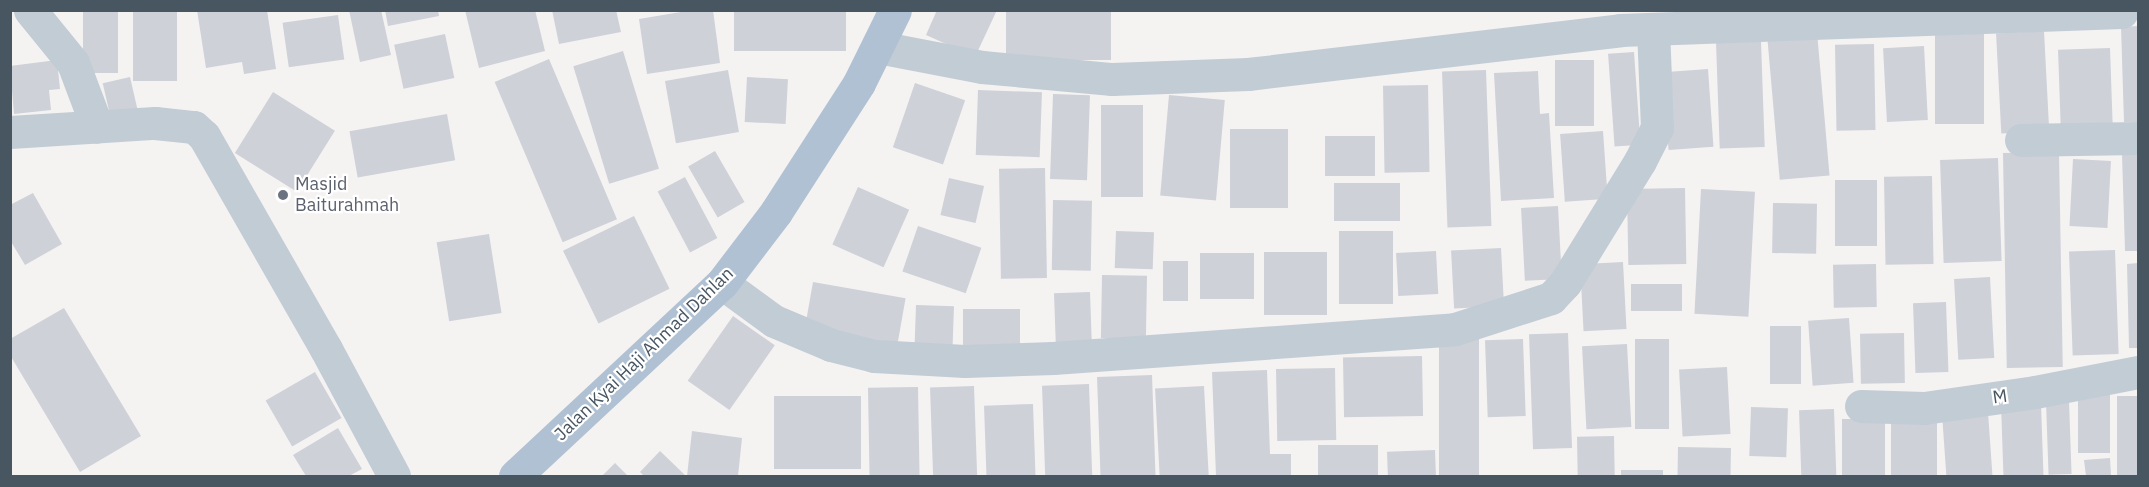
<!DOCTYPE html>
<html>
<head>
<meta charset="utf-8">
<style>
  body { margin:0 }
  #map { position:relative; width:2149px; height:487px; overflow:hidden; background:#f5f2f2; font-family:"IBM Plex Sans",sans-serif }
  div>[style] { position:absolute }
  .building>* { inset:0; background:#ced1d8; transform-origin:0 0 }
  .minor>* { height:33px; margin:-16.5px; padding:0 16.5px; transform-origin:16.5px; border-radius:16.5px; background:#c2ccd5 }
  .major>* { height:33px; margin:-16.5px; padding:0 16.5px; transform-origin:16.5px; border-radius:16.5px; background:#b0c1d3 }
  .dots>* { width:16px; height:16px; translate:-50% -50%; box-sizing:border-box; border:3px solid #fff; border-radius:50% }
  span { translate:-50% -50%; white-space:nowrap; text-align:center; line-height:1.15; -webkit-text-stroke:4.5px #fff; paint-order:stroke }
  .worship-label { font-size:18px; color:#5b616d }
  .left { translate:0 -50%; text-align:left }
  .street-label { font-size:18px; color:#485662 }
  .frame { position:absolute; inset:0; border:12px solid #485662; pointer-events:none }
</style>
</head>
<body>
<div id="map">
  <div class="building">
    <i style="left:83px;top:10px;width:35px;height:63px"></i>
    <i style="left:133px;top:10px;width:44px;height:71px"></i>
    <i style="clip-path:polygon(197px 10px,267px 10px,276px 69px,244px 74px,242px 62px,206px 68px)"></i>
    <i style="clip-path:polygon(349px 10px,381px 10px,391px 55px,360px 62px)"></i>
    <i style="clip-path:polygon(385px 10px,438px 10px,439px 16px,388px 26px)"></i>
    <i style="clip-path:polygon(465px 10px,535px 10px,545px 51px,479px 68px)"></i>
    <i style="clip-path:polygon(552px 10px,616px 10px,621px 32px,559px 44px)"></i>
    <i style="clip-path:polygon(693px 10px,713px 10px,720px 63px,647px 74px,639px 19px)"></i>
    <i style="left:734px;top:10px;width:112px;height:41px"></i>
    <i style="clip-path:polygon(937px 10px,997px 10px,975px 57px,926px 35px)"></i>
    <i style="left:1006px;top:10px;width:105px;height:50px"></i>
    <i style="left:338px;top:15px;width:45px;height:56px;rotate:82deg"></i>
    <i style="clip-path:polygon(2138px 26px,2138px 122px,2124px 122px,2121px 27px)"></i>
    <i style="left:1935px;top:29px;width:49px;height:95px"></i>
    <i style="left:2044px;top:31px;width:100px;height:48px;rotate:87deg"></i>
    <i style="left:1817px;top:32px;width:144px;height:50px;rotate:85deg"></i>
    <i style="left:445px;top:34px;width:45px;height:52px;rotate:78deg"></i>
    <i style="left:1761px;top:41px;width:106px;height:45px;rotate:88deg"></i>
    <i style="left:1874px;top:44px;width:86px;height:39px;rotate:89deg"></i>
    <i style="left:1924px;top:46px;width:74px;height:41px;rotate:87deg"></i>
    <i style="left:2110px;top:48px;width:85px;height:52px;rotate:88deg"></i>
    <i style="left:623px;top:51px;width:123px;height:52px;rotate:73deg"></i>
    <i style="left:1634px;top:52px;width:93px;height:26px;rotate:86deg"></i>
    <i style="left:549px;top:59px;width:174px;height:59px;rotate:67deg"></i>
    <i style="clip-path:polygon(57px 60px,60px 89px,49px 90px,51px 110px,14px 114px,10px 66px)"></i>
    <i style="left:1555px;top:60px;width:39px;height:66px"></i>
    <i style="left:1708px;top:69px;width:78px;height:45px;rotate:86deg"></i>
    <i style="left:728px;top:70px;width:63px;height:64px;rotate:80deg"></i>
    <i style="left:1486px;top:70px;width:156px;height:44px;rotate:88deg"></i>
    <i style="clip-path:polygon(1538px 71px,1540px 114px,1549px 113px,1554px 198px,1501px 201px,1494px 73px)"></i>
    <i style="left:130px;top:77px;width:41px;height:28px;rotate:77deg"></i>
    <i style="left:747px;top:77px;width:41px;height:45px;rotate:3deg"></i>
    <i style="left:915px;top:83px;width:53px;height:68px;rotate:19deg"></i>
    <i style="left:1428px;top:85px;width:87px;height:45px;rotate:89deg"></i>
    <i style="left:978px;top:90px;width:64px;height:65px;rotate:2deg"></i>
    <i style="left:273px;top:92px;width:73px;height:72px;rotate:32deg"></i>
    <i style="left:1053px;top:94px;width:37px;height:85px;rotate:2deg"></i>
    <i style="left:1169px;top:95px;width:56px;height:101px;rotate:5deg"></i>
    <i style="left:1101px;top:105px;width:42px;height:92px"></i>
    <i style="left:447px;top:114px;width:47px;height:99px;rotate:80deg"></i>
    <i style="left:1288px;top:129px;width:79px;height:58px;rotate:90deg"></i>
    <i style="left:1603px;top:131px;width:68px;height:43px;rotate:86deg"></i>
    <i style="left:1375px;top:136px;width:40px;height:50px;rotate:90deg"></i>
    <i style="left:715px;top:151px;width:59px;height:31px;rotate:60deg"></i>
    <i style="left:2059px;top:152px;width:215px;height:56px;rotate:89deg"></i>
    <i style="clip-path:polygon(2122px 154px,2138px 154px,2138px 251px,2125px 251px)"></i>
    <i style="left:1998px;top:158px;width:103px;height:58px;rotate:88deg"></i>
    <i style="left:2073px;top:159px;width:38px;height:67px;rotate:3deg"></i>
    <i style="left:1045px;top:168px;width:110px;height:46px;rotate:89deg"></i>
    <i style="left:1932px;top:176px;width:88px;height:48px;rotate:89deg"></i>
    <i style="left:685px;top:177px;width:69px;height:31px;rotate:62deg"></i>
    <i style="left:949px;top:178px;width:36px;height:38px;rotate:13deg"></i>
    <i style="left:1835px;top:180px;width:42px;height:66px"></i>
    <i style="left:1334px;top:183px;width:66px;height:38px"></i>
    <i style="left:858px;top:187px;width:56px;height:63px;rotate:24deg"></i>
    <i style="left:1685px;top:188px;width:76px;height:58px;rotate:89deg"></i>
    <i style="left:1701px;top:189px;width:54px;height:125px;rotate:3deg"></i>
    <i style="clip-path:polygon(33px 193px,62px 244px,25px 265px,10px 240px,10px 205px)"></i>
    <i style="left:1053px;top:200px;width:39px;height:70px;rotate:1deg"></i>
    <i style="left:1773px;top:203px;width:44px;height:50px;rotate:1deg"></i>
    <i style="left:1558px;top:206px;width:73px;height:37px;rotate:87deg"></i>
    <i style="left:634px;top:216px;width:81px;height:79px;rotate:64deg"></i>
    <i style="left:918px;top:226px;width:67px;height:48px;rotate:19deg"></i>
    <i style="left:1116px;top:231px;width:38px;height:37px;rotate:2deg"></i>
    <i style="left:1339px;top:231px;width:54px;height:73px"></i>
    <i style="left:489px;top:234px;width:80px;height:53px;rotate:81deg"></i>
    <i style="left:1501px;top:248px;width:58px;height:50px;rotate:87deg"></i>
    <i style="left:2115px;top:250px;width:104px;height:46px;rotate:88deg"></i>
    <i style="left:1436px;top:251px;width:43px;height:40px;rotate:87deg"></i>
    <i style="left:1264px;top:252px;width:63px;height:63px"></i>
    <i style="left:1200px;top:253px;width:54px;height:46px"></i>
    <i style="left:1163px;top:261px;width:25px;height:40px"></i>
    <i style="left:1623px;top:262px;width:67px;height:43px;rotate:87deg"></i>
    <i style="clip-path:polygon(2138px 263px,2138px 348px,2129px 348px,2127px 264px)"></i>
    <i style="left:1876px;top:264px;width:43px;height:43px;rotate:89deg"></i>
    <i style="left:1102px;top:275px;width:45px;height:63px;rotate:1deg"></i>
    <i style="left:1990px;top:277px;width:81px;height:36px;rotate:87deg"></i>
    <i style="left:813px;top:282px;width:94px;height:50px;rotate:10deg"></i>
    <i style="left:1682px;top:284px;width:27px;height:51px;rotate:90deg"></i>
    <i style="left:1090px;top:292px;width:49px;height:36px;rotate:88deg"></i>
    <i style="left:1946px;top:302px;width:70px;height:33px;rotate:88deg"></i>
    <i style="left:916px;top:305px;width:38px;height:42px;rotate:2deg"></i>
    <i style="clip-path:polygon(64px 308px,141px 436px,80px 472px,10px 355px,10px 339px)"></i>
    <i style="left:1020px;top:309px;width:43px;height:57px;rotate:90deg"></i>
    <i style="left:733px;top:316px;width:51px;height:79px;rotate:35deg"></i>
    <i style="left:1849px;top:318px;width:65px;height:41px;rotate:86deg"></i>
    <i style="left:1770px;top:326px;width:31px;height:58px"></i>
    <i style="left:1568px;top:333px;width:115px;height:39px;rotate:88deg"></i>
    <i style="left:1904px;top:333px;width:50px;height:44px;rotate:89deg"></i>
    <i style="left:1439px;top:338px;width:40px;height:138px"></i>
    <i style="left:1523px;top:339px;width:77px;height:38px;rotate:88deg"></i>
    <i style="left:1635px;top:339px;width:34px;height:90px"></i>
    <i style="left:1627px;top:344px;width:83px;height:45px;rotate:87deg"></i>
    <i style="left:1422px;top:356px;width:60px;height:79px;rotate:89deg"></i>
    <i style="left:1727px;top:367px;width:67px;height:48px;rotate:87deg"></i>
    <i style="left:1335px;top:368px;width:72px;height:59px;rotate:89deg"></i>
    <i style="clip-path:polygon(1267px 370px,1270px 454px,1291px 454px,1291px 476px,1216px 476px,1212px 372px)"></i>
    <i style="left:315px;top:372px;width:53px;height:57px;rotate:60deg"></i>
    <i style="left:1152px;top:375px;width:101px;height:55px;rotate:88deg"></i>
    <i style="left:1089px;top:384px;width:92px;height:47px;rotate:88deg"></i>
    <i style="left:974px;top:386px;width:90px;height:44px;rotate:88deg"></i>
    <i style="left:1204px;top:386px;width:90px;height:49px;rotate:87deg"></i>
    <i style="left:918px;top:387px;width:89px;height:50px;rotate:89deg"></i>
    <i style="left:2078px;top:395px;width:32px;height:58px"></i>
    <i style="left:861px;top:396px;width:73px;height:87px;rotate:90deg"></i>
    <i style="left:2117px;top:396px;width:21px;height:80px"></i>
    <i style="left:2069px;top:401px;width:73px;height:23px;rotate:88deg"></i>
    <i style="left:1033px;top:404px;width:72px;height:49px;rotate:88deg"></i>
    <i style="left:2041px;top:404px;width:72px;height:40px;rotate:88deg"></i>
    <i style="left:1751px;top:407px;width:37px;height:49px;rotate:2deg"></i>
    <i style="left:1834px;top:409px;width:67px;height:35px;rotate:88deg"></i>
    <i style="left:1988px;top:412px;width:64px;height:46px;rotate:86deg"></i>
    <i style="left:1891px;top:416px;width:46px;height:60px"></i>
    <i style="left:1842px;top:419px;width:43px;height:57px"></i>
    <i style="clip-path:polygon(338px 428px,362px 469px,349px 476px,306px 476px,293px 455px)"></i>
    <i style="clip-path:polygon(692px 431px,742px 438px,738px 476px,687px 476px)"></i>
    <i style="left:1614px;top:436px;width:40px;height:37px;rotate:89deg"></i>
    <i style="left:1318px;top:445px;width:60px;height:31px"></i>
    <i style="left:1678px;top:447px;width:53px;height:29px;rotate:1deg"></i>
    <i style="left:1435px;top:450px;width:26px;height:48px;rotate:88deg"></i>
    <i style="clip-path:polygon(660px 451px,686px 476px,644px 476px,640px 472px)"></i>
    <i style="clip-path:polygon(2110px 458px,2111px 476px,2086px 476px,2084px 460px)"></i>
    <i style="clip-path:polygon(615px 463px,628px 476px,602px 476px)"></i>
    <i style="left:1621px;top:470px;width:42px;height:6px"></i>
  </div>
  <div class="minor">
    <i style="left:30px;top:10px;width:68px;rotate:50.9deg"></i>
    <i style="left:73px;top:63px;width:68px;rotate:69.4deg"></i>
    <i style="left:878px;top:47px;width:106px;rotate:10.9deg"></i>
    <i style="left:982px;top:67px;width:131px;rotate:5.3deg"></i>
    <i style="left:1112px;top:79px;width:136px;rotate:-2.1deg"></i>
    <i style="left:1248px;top:74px;width:375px;rotate:-6.7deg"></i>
    <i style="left:1620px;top:30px;width:502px;rotate:-2.05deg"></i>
    <i style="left:10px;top:132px;width:145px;rotate:-3.6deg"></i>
    <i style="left:155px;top:123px;width:39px;rotate:6deg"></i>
    <i style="left:194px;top:127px;width:13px;rotate:42deg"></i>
    <i style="left:204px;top:136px;width:245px;rotate:60.2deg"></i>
    <i style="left:326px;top:349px;width:144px;rotate:61.8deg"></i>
    <i style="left:2021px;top:140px;width:117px;rotate:-1deg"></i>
    <i style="left:722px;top:283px;width:64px;rotate:36.2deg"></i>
    <i style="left:774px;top:321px;width:62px;rotate:22.8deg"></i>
    <i style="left:831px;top:345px;width:44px;rotate:14.3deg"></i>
    <i style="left:874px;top:356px;width:91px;rotate:3.1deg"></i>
    <i style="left:965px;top:361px;width:88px;rotate:-2deg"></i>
    <i style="left:1053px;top:358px;width:403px;rotate:-4.1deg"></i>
    <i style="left:1455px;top:329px;width:101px;rotate:-17.9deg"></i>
    <i style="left:1551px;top:298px;width:21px;rotate:-47deg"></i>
    <i style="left:1565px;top:283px;width:143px;rotate:-58.4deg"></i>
    <i style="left:1640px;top:161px;width:37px;rotate:-63deg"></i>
    <i style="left:1657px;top:128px;width:99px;rotate:-92.3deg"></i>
    <i style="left:1861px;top:406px;width:63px;rotate:1.8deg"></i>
    <i style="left:1924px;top:408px;width:112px;rotate:-8.2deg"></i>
    <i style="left:2035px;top:392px;width:105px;rotate:-11deg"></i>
  </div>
  <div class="major">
    <i style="left:515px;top:476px;width:283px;rotate:-43deg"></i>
    <i style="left:722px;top:283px;width:89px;rotate:-52.7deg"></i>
    <i style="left:776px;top:212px;width:153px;rotate:-57.2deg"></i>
    <i style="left:859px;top:83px;width:81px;rotate:-63.7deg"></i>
  </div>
  <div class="dots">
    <i style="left:283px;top:195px;background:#6b7280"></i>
  </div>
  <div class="worship-label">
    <span class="left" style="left:295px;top:195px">Masjid<br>Baiturahmah</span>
  </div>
  <div class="street-label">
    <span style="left:644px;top:354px;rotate:-44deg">Jalan Kyai Haji Ahmad Dahlan</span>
    <span style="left:2000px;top:397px;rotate:-8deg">M</span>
  </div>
  <div class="frame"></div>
</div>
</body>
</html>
